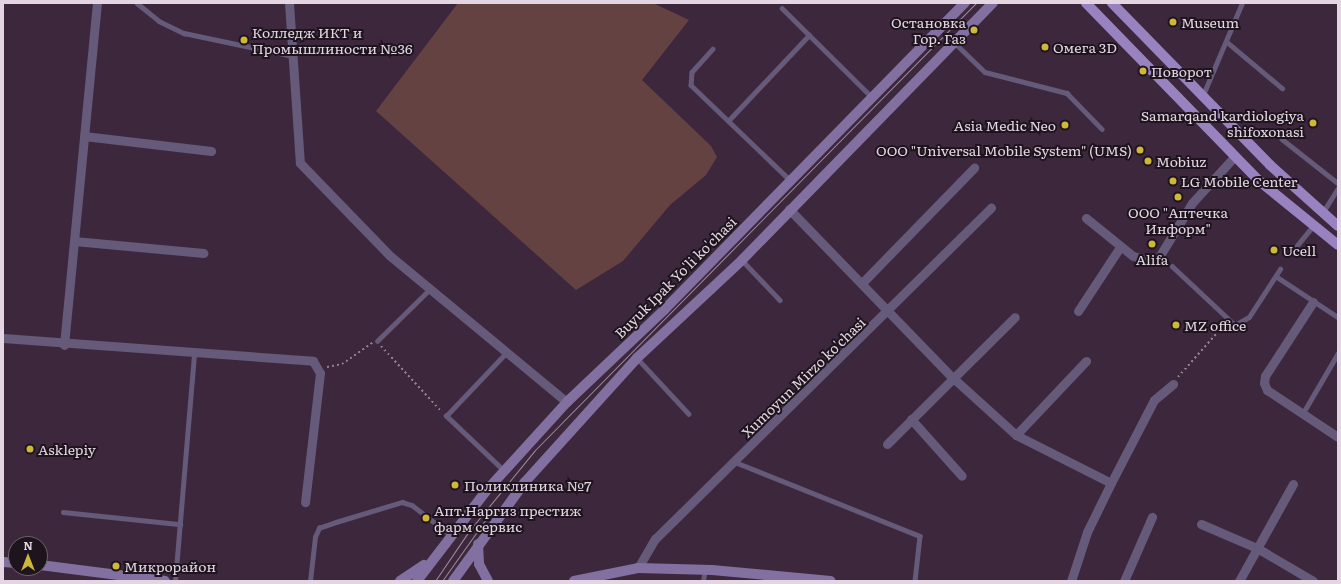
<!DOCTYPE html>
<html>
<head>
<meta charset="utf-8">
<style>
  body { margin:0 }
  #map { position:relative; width:1341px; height:584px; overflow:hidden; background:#3d273d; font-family:Literata,serif }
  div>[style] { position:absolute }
  .green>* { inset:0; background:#644242 }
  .path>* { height:2px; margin-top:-1px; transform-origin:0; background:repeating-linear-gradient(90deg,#938192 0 2px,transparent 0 5px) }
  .lane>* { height:4.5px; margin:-2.25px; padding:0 2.25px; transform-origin:2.25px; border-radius:2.25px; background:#655a79 }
  .street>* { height:9px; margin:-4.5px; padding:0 4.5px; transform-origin:4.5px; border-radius:4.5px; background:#655a79 }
  .secondary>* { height:10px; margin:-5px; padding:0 5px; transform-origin:5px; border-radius:5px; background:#8270a1 }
  .primary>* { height:10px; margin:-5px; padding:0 5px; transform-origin:5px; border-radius:5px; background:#9982c0 }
  .tram>* { height:1px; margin:-0.5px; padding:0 0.5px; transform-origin:0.5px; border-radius:0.5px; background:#9f8d9e }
  .dots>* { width:11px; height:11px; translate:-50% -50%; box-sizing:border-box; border:2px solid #1e141e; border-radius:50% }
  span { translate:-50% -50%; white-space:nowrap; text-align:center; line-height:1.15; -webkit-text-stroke:4px #1e141e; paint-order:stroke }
  .poi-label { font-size:14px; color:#e3d5e2 }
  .right { translate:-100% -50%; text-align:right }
  .left { translate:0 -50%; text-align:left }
  .street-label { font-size:14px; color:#e3d5e2 }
  .frame { position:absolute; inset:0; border:4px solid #e3d5e2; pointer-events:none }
  .north { position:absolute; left:8px; top:536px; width:40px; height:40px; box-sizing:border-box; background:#1e141e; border:1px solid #6d616c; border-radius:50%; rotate:0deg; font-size:11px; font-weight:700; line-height:16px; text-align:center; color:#e3d5e2 }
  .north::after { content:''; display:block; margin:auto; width:14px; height:18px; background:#cfb837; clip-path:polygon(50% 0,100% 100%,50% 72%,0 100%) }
</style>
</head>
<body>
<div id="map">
  <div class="green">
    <i style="clip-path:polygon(458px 3px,653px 3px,689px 20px,642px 80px,711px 146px,717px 157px,706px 175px,670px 205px,623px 261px,576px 290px,376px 111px)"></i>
  </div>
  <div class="path">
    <i style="left:381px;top:346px;width:90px;rotate:47.3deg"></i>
    <i style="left:327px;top:367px;width:15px;rotate:-11deg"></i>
    <i style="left:342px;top:364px;width:37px;rotate:-35deg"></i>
    <i style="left:1178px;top:377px;width:69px;rotate:-48.5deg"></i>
  </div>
  <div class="lane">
    <i style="left:137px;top:3px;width:28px;rotate:39deg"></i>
    <i style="left:159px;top:21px;width:28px;rotate:26deg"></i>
    <i style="left:184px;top:33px;width:111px;rotate:11.9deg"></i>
    <i style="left:782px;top:8px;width:125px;rotate:44.7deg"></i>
    <i style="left:954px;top:42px;width:43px;rotate:44.1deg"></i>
    <i style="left:985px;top:72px;width:85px;rotate:14.4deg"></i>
    <i style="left:1067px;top:93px;width:50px;rotate:45.8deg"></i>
    <i style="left:1227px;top:42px;width:72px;rotate:39.9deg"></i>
    <i style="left:713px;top:49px;width:31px;rotate:132deg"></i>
    <i style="left:692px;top:72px;width:13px;rotate:94deg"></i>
    <i style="left:691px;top:85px;width:137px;rotate:43.8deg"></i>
    <i style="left:1203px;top:95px;width:100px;rotate:-67deg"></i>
    <i style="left:728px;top:121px;width:118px;rotate:-46.7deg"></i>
    <i style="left:1282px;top:139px;width:71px;rotate:38.2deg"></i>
    <i style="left:1323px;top:212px;width:28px;rotate:-58deg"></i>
    <i style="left:1291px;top:253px;width:35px;rotate:-51deg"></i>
    <i style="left:742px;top:260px;width:55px;rotate:46.5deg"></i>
    <i style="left:1172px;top:266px;width:86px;rotate:43.1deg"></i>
    <i style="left:1235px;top:325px;width:16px;rotate:-30deg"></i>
    <i style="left:1249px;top:317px;width:57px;rotate:-57.1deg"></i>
    <i style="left:1277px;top:277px;width:73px;rotate:33.3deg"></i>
    <i style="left:377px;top:341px;width:74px;rotate:-44.5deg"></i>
    <i style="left:637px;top:358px;width:76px;rotate:47.1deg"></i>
    <i style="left:1303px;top:413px;width:69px;rotate:-59.7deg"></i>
    <i style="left:735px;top:462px;width:199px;rotate:21.8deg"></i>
    <i style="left:920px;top:536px;width:45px;rotate:96.3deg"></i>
    <i style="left:504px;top:471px;width:80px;rotate:-136.5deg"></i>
    <i style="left:446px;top:416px;width:87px;rotate:-46.4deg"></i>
    <i style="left:63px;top:512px;width:118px;rotate:5.9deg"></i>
    <i style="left:175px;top:581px;width:227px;rotate:-85.2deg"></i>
    <i style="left:310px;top:581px;width:44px;rotate:-83.5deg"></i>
    <i style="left:315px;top:537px;width:10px;rotate:-66deg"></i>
    <i style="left:319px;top:528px;width:18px;rotate:-19deg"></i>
    <i style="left:336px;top:522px;width:69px;rotate:-16.9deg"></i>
    <i style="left:402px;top:502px;width:10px;rotate:17deg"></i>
    <i style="left:412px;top:505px;width:49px;rotate:37.6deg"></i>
    <i style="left:703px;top:581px;width:12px;rotate:-81deg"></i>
  </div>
  <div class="street">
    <i style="left:289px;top:3px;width:160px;rotate:86.1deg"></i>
    <i style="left:300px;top:163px;width:128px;rotate:45.9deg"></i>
    <i style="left:389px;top:255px;width:231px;rotate:39.6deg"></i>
    <i style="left:84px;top:136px;width:128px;rotate:6.7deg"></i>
    <i style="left:789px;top:209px;width:234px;rotate:45.9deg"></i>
    <i style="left:952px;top:377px;width:86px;rotate:42.2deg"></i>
    <i style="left:1016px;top:435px;width:106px;rotate:26.8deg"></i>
    <i style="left:1086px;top:218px;width:60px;rotate:39deg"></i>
    <i style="left:1133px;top:256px;width:24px;rotate:15deg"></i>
    <i style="left:1156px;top:262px;width:69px;rotate:-58.6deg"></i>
    <i style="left:1192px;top:203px;width:62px;rotate:-47.6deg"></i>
    <i style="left:74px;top:241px;width:130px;rotate:5.3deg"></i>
    <i style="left:862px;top:283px;width:161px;rotate:-45.8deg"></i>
    <i style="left:1313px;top:302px;width:88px;rotate:123deg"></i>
    <i style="left:1265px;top:376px;width:7px;rotate:98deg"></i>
    <i style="left:1264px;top:383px;width:8px;rotate:67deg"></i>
    <i style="left:1267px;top:390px;width:85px;rotate:33.5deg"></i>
    <i style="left:1078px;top:311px;width:77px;rotate:-56.7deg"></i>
    <i style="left:3px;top:338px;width:311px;rotate:4.2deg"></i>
    <i style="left:313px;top:361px;width:14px;rotate:60deg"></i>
    <i style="left:320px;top:373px;width:130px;rotate:96.6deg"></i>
    <i style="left:64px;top:345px;width:344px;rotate:-84.5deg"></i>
    <i style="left:911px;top:419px;width:76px;rotate:48.2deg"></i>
    <i style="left:1016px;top:435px;width:102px;rotate:-46.6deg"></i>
    <i style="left:887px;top:444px;width:180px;rotate:-44.8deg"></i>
    <i style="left:1201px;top:524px;width:61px;rotate:23.2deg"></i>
    <i style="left:1257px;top:548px;width:65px;rotate:30.5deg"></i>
    <i style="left:638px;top:568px;width:34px;rotate:-60deg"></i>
    <i style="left:655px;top:539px;width:472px;rotate:-44.6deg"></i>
    <i style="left:1071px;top:581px;width:52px;rotate:-71.9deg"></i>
    <i style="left:1087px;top:532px;width:55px;rotate:-63.9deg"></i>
    <i style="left:1111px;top:483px;width:93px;rotate:-62.6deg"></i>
    <i style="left:1154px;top:400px;width:25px;rotate:-40deg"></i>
    <i style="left:1124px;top:581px;width:70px;rotate:-66.4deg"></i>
    <i style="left:1239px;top:581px;width:111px;rotate:-60.9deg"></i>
  </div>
  <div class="secondary">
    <i style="left:478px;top:544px;width:20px;rotate:87deg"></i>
    <i style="left:479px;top:564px;width:19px;rotate:62deg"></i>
    <i style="left:3px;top:562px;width:13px;rotate:4deg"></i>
    <i style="left:40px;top:565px;width:126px;rotate:7.3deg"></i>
    <i style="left:400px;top:581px;width:29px;rotate:-34deg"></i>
    <i style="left:417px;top:581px;width:113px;rotate:-52.5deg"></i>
    <i style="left:486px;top:491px;width:120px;rotate:-47.7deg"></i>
    <i style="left:567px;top:402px;width:134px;rotate:-43.5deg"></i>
    <i style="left:664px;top:310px;width:430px;rotate:-45.6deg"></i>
    <i style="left:453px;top:581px;width:122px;rotate:-54deg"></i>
    <i style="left:525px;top:482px;width:167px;rotate:-47.9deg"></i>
    <i style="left:637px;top:358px;width:144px;rotate:-43deg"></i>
    <i style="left:742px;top:260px;width:359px;rotate:-45.7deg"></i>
    <i style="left:574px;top:581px;width:65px;rotate:-11.5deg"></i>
    <i style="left:638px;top:568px;width:74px;rotate:1.5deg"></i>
    <i style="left:712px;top:570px;width:119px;rotate:5.3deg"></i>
  </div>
  <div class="primary">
    <i style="left:1086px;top:3px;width:247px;rotate:45.8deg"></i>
    <i style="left:1258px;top:180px;width:103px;rotate:39.1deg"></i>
    <i style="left:1112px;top:3px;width:226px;rotate:45.7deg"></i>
    <i style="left:1270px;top:165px;width:91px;rotate:41.9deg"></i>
  </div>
  <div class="tram">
    <i style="left:435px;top:581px;width:60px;rotate:-55.8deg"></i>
    <i style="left:469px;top:531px;width:104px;rotate:-50.8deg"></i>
    <i style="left:535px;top:450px;width:628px;rotate:-45.39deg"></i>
    <i style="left:442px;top:581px;width:88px;rotate:-54.7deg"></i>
  </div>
  <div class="dots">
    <i style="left:1173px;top:22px;background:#cfb837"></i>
    <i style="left:974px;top:30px;background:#cfb837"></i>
    <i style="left:244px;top:40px;background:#cfb837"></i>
    <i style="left:1045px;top:47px;background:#cfb837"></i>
    <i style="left:1143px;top:71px;background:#cfb837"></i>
    <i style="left:1313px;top:123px;background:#cfb837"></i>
    <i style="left:1065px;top:125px;background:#cfb837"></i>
    <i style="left:1140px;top:150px;background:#cfb837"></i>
    <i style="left:1148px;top:161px;background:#cfb837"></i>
    <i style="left:1173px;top:181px;background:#cfb837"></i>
    <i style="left:1178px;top:197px;background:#cfb837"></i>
    <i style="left:1152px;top:244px;background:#cfb837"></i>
    <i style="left:1274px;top:250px;background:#cfb837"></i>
    <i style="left:1176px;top:325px;background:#cfb837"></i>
    <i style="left:30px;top:449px;background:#cfb837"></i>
    <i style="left:455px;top:485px;background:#cfb837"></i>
    <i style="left:426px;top:518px;background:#cfb837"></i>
    <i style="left:116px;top:566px;background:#cfb837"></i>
  </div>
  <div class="poi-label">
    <span class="right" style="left:966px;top:30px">Остановка<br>Гор. Газ</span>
    <span class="left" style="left:1181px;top:22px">Museum</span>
    <span class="left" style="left:252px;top:40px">Колледж ИКТ и<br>Промышлиности №36</span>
    <span class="left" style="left:1053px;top:47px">Омега 3D</span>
    <span class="left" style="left:1151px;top:71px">Поворот</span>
    <span class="right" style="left:1304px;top:123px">Samarqand kardiologiya<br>shifoxonasi</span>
    <span class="right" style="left:1056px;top:125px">Asia Medic Neo</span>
    <span class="right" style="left:1132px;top:150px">ООО "Universal Mobile System" (UMS)</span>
    <span class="left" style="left:1156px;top:161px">Mobiuz</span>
    <span class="left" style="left:1181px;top:181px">LG Mobile Center</span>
    <span style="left:1178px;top:220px">OOO "Аптечка<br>Информ"</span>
    <span class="left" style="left:1282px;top:250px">Ucell</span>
    <span style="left:1152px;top:259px">Alifa</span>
    <span class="left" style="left:1184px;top:325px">MZ office</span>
    <span class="left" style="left:38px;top:449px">Asklepiy</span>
    <span class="left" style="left:464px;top:485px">Поликлиника №7</span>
    <span class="left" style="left:434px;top:518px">Апт.Наргиз престиж<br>фарм сервис</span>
    <span class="left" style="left:124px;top:566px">Микрорайон</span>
  </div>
  <div class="street-label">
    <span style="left:675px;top:277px;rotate:-45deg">Buyuk Ipak Yo'li ko'chasi</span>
    <span style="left:803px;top:377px;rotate:-44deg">Xumoyun Mirzo ko'chasi</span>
  </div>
  <div class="frame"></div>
  <div class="north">N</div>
</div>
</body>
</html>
